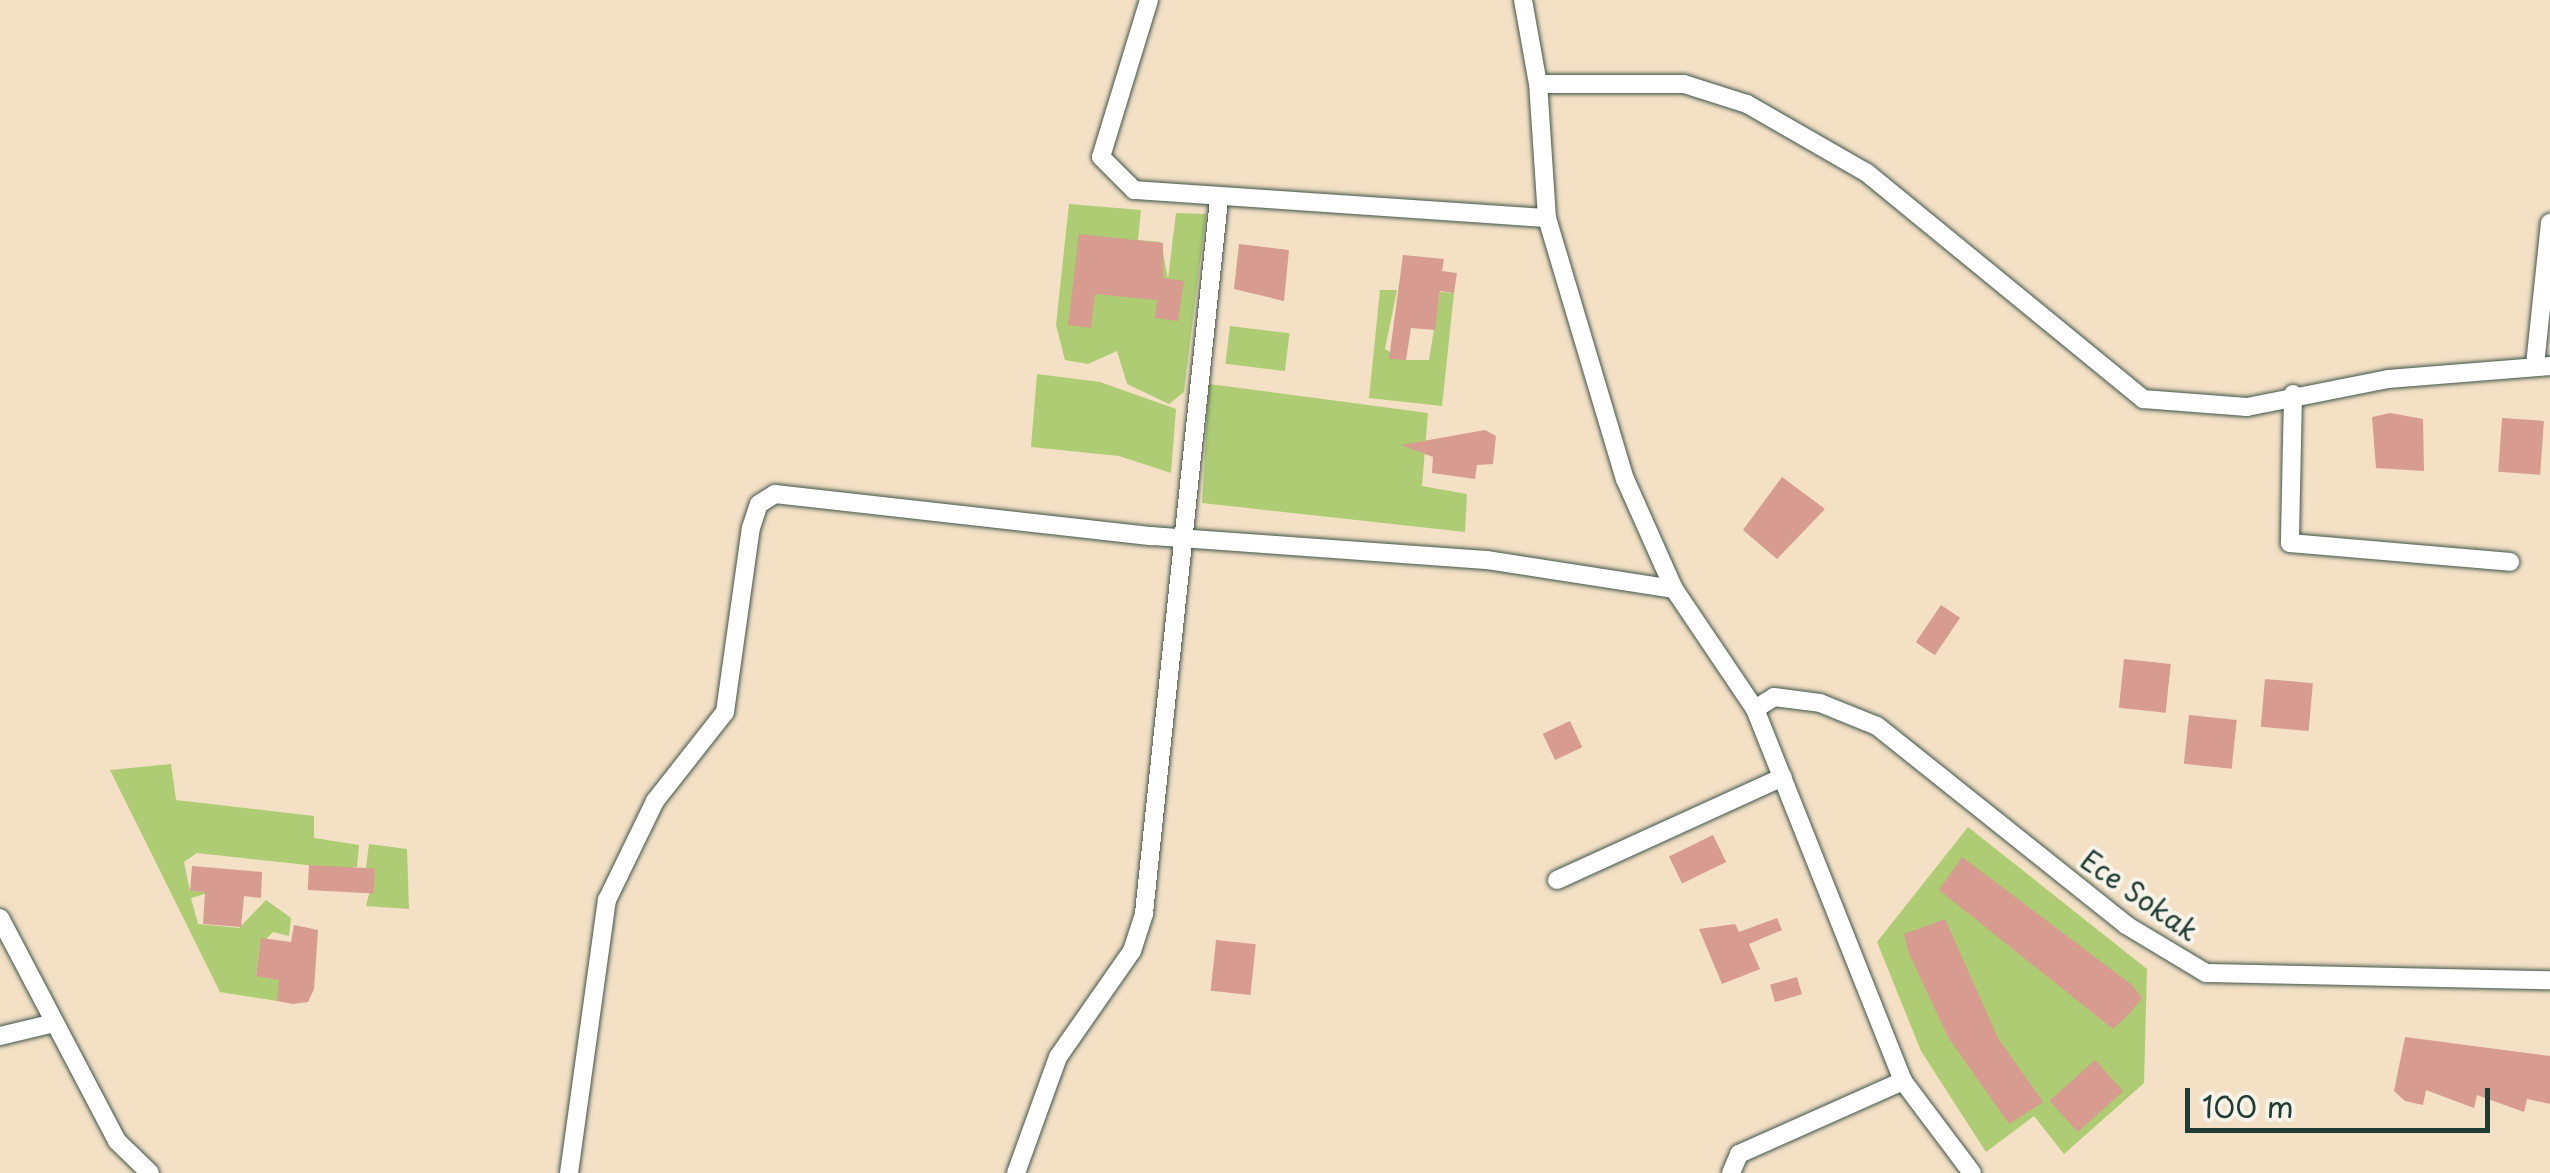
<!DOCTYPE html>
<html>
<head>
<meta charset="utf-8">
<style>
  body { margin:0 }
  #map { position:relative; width:2550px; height:1173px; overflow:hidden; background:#f3e0c5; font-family:"Playpen Sans",sans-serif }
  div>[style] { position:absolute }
  .green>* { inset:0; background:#adcc73; transform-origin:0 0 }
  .building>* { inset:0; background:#d79b90; transform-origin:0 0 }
  .roads { filter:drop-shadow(0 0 2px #3f554a) drop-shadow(0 0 2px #3f554a) }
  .minor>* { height:18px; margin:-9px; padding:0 9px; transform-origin:9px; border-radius:9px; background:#fff }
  span { translate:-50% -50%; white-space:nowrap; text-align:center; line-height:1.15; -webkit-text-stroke:8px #f7f3e8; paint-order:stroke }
  .street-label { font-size:28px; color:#1f3d34 }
  .scale { position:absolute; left:2185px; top:1088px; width:305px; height:45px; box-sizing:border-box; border:5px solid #1f3d34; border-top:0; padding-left:12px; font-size:30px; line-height:35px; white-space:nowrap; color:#1f3d34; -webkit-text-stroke:8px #f7f3e8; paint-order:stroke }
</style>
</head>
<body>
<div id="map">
  <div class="green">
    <i style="clip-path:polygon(1069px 204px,1141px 210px,1138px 240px,1161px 242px,1168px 279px,1176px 213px,1206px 214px,1184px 392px,1169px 404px,1127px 384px,1117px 351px,1088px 364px,1065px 360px,1056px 325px)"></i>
    <i style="clip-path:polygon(1380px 290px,1397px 290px,1385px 349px,1404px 360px,1429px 360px,1440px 292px,1454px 293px,1442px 406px,1369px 398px)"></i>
    <i style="left:1230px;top:326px;width:60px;height:38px;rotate:7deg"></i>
    <i style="clip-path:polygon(1037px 374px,1100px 382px,1176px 409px,1171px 473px,1119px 456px,1031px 447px)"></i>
    <i style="clip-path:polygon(1209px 384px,1428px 413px,1422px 486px,1467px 494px,1465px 532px,1202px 503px)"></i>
    <i style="clip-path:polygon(171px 764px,176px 800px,314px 816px,314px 838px,359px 845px,357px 867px,344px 869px,197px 853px,184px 862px,190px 891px,211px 892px,191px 898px,198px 924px,239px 928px,266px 900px,291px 918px,289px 936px,273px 932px,260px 945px,256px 976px,289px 970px,277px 1001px,220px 992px,110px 770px)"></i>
    <i style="clip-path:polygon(1968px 827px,2147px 969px,2144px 1083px,2064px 1154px,2034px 1116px,1986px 1152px,1921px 1051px,1877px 942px)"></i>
    <i style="clip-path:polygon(369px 844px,407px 849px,409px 909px,366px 906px,375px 870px,366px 868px)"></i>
  </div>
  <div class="building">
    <i style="clip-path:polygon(1079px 234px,1163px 243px,1163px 278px,1184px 281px,1178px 321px,1155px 318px,1157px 300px,1095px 294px,1091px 328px,1068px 325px)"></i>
    <i style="clip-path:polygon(1239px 244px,1289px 250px,1284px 301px,1234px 289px)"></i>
    <i style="clip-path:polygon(1403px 255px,1444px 259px,1442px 271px,1457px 273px,1454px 293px,1440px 291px,1435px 330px,1411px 328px,1406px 360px,1389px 359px)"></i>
    <i style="clip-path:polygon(2390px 413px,2423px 419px,2424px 471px,2376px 468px,2372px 417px)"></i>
    <i style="left:2502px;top:418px;width:42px;height:54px;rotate:4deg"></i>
    <i style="clip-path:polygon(1485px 430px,1496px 436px,1493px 464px,1477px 465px,1475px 479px,1432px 473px,1433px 457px,1401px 445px)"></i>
    <i style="clip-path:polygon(1782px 477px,1825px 509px,1777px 559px,1743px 530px)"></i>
    <i style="left:1941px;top:605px;width:23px;height:45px;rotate:34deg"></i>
    <i style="left:2124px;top:659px;width:47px;height:49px;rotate:6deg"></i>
    <i style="left:2265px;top:679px;width:48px;height:48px;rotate:5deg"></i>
    <i style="left:2189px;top:715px;width:48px;height:49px;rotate:6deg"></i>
    <i style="left:1570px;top:721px;width:29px;height:30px;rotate:65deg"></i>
    <i style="left:1713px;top:835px;width:30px;height:49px;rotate:64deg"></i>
    <i style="clip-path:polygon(1962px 857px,2132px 985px,2142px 998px,2130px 1013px,2113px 1029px,1939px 890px)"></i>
    <i style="left:309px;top:865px;width:66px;height:25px;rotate:3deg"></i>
    <i style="clip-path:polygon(192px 866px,262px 872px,261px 898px,244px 896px,241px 927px,203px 924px,205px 892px,190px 891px)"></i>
    <i style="clip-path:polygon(1777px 918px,1782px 930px,1749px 944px,1760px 969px,1722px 984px,1699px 929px,1735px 924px,1739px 932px)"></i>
    <i style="clip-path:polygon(1945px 919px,1998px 1038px,2043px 1102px,2009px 1124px,1948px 1037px,1908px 951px,1904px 934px)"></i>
    <i style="clip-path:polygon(294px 925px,318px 930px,314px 989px,308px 1002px,293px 1004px,277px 1001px,279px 980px,256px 976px,261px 938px,291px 942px)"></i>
    <i style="left:1216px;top:940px;width:40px;height:51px;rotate:6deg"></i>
    <i style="left:1797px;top:977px;width:18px;height:28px;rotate:74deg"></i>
    <i style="clip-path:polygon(2405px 1037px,2550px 1056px,2550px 1104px,2527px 1099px,2524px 1112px,2477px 1095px,2474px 1108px,2426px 1090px,2423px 1105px,2405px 1101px,2394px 1091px)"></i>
    <i style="left:2095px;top:1060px;width:42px;height:61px;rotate:48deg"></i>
  </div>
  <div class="roads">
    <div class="minor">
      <i style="left:1149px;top:0;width:164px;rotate:107deg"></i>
      <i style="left:1101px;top:157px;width:47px;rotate:45deg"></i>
      <i style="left:1134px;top:190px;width:414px;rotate:3.9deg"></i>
      <i style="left:1547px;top:218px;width:272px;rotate:73.4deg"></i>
      <i style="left:1625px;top:479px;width:120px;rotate:66deg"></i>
      <i style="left:1523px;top:0;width:85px;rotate:79.9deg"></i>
      <i style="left:1547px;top:218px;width:134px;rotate:-93.8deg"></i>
      <i style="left:1538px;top:84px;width:146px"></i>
      <i style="left:1684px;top:84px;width:66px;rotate:17.6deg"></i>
      <i style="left:1747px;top:104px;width:138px;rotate:29.9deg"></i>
      <i style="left:1867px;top:173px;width:357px;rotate:39.3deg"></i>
      <i style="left:2143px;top:399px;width:104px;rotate:4.4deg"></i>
      <i style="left:2247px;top:407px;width:144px;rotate:-11.2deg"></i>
      <i style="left:2388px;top:379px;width:163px;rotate:-4.6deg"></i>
      <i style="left:2535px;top:365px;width:143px;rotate:-84deg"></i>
      <i style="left:2293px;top:394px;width:149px;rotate:91.2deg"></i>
      <i style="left:2290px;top:543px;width:221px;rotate:4.9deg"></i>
      <i style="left:1755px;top:709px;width:22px;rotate:-32deg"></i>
      <i style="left:1774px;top:697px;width:46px;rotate:7.4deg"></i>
      <i style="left:1820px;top:703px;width:61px;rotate:22deg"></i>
      <i style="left:1877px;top:726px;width:319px;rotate:38.6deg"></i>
      <i style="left:2126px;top:925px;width:93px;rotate:31deg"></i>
      <i style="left:2206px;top:973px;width:344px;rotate:1.2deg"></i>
      <i style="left:1557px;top:880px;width:248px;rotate:-24.5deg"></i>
      <i style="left:0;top:918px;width:252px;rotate:62.3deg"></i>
      <i style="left:117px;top:1141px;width:46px;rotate:44.1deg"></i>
      <i style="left:0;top:1036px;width:56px;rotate:-13.5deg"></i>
      <i style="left:569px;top:1173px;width:276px;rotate:-82.1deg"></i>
      <i style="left:607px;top:900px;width:110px;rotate:-64.1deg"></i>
      <i style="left:655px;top:801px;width:113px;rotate:-51.8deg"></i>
      <i style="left:725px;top:712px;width:186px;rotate:-82deg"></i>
      <i style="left:751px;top:528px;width:25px;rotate:-72deg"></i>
      <i style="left:759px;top:504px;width:19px;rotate:-32deg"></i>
      <i style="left:775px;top:494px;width:379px;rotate:6.4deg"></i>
      <i style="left:1152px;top:536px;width:336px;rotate:4.1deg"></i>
      <i style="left:1487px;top:560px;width:189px;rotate:8.8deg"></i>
      <i style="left:1674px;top:589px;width:145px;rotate:56deg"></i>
      <i style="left:1755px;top:709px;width:400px;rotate:68.3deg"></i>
      <i style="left:1903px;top:1081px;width:115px;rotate:53.1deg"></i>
      <i style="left:1016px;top:1173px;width:123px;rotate:-70.1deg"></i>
      <i style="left:1058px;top:1057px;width:129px;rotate:-55.1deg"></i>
      <i style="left:1132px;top:951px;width:40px;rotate:-72deg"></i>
      <i style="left:1144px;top:913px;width:717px;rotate:-84deg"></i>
      <i style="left:1731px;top:1173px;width:21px;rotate:-67deg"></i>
      <i style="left:1739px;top:1154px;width:180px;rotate:-24deg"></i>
    </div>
  </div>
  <div class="street-label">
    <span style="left:2140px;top:895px;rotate:35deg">Ece Sokak</span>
  </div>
  <div class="scale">100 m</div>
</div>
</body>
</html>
